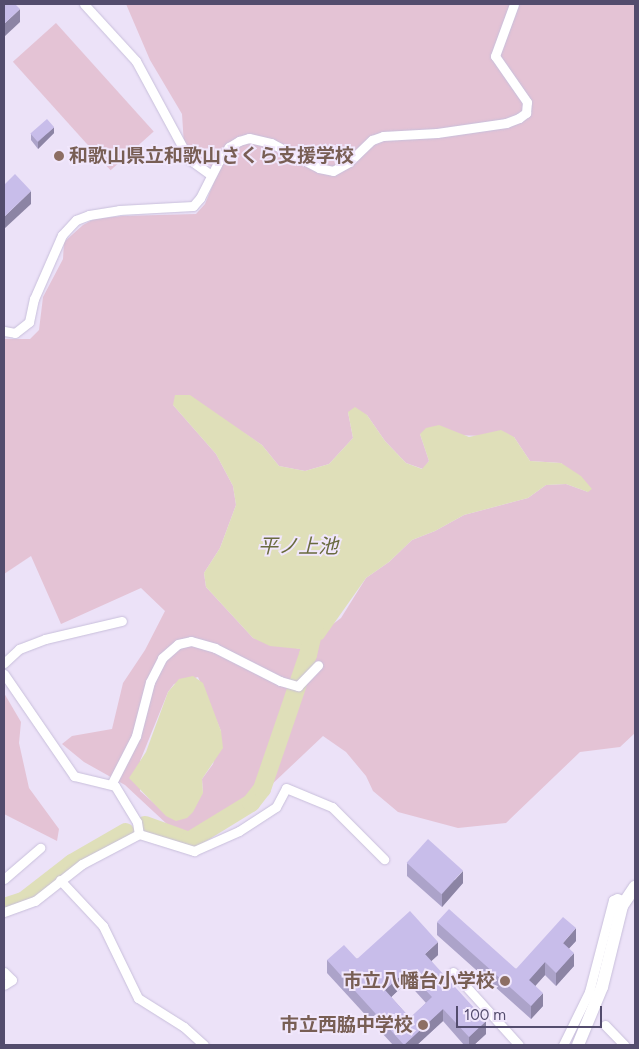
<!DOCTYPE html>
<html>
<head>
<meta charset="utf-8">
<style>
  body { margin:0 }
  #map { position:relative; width:639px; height:1049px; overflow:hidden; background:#ece2f8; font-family:Figtree,"Noto Sans JP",sans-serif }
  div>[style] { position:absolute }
  .green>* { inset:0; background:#e4c3d5; transform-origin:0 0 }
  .water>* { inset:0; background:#dfdfb9 }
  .river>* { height:18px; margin:-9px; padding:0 9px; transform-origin:9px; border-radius:9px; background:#dfdfb9 }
  .roads { filter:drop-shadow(0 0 1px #c8bfdb) drop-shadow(0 0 1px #c8bfdb) }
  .street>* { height:9px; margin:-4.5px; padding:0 4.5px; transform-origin:4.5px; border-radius:4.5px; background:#fff }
  .secondary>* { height:12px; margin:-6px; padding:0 6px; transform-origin:6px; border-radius:6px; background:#fff }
  .wall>* { inset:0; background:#aca3c9 }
  .shaded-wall>* { inset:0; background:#8c84a4 }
  .building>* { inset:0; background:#c8bdea; transform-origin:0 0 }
  .dots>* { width:14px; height:14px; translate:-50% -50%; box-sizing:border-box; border:2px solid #f1e7fc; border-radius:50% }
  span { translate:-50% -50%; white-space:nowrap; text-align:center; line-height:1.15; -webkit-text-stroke:4px #f1e7fc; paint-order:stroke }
  .education-label { font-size:19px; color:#785e54; font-weight:700 }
  .left { translate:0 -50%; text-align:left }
  .right { translate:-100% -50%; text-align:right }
  .water-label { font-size:20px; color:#6a6b3f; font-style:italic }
  .frame { position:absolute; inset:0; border:5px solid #534c6d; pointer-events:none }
  .scale { position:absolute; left:456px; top:1006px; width:146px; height:22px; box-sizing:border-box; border:2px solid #534c6d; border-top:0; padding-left:6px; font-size:15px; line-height:18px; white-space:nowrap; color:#534c6d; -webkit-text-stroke:4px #f1e7fc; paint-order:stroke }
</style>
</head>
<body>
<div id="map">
  <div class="green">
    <i style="clip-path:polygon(evenodd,126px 4px,635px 4px,635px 733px,620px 747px,580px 752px,506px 823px,458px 828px,398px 812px,373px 791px,366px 776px,346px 752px,323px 736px,231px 823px,183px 839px,125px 785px,84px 762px,62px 744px,72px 736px,112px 729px,123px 683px,145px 650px,165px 611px,141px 588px,61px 624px,31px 556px,4px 574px,4px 339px,30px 339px,39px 330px,43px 297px,63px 259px,64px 242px,83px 225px,94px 219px,122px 216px,196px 214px,205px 204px,219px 170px,203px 162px,184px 145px,182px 114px,150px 60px,126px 4px,173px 405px,232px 425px,262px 445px,279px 466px,305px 471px,329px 464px,353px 438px,348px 412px,367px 415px,385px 441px,406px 463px,423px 469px,429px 461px,420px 434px,514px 437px,530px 461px,561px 463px,588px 492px,566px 484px,546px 485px,528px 498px,464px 515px,435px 531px,412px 540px,389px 562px,366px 578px,341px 618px,300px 649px,253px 638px,206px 587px,204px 573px,220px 548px,236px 505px,233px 486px,216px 454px,173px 405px,126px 4px,198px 677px,221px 731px,213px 764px,202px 779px,203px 793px,156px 805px,140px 791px,140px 761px,168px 692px,174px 684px,198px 677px)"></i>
    <i style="left:56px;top:23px;width:146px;height:58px;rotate:48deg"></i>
    <i style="clip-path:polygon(4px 693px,21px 722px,19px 743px,29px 788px,59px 829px,57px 841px,4px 814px)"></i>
  </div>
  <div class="water">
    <i style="clip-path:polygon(175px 395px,190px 395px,262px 445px,279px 466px,305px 471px,329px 464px,353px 438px,348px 412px,355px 407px,367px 415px,385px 441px,406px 463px,422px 469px,429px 461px,420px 434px,426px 428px,439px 425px,469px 437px,501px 430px,514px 437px,530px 461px,561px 463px,581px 476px,592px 489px,588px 492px,566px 484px,546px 485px,528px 498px,464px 515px,435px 531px,412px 540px,389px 562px,366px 578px,323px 639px,300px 649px,270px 646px,253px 638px,206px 587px,204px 573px,220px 548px,236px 505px,233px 486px,216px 454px,173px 405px)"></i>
    <i style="clip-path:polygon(193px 676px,203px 683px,221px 731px,223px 748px,202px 779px,203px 793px,193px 812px,187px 818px,176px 821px,166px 816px,129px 778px,146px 752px,168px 692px,179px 679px)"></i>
  </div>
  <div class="river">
    <i style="left:145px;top:825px;width:47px;rotate:20deg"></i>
    <i style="left:189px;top:841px;width:73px;rotate:-31.5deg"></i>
    <i style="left:251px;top:803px;width:18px;rotate:-52deg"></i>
    <i style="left:262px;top:789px;width:142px;rotate:-71.1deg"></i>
    <i style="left:308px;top:655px;width:35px;rotate:-77deg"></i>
    <i style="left:4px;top:907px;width:20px;rotate:-18deg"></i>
    <i style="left:23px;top:901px;width:62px;rotate:-37.8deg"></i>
    <i style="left:72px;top:863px;width:62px;rotate:-29.9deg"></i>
  </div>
  <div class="roads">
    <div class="street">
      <i style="left:84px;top:4px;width:77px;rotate:47.6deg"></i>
      <i style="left:136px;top:61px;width:111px;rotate:61.6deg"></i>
      <i style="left:189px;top:159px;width:27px;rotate:36deg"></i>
      <i style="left:4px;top:331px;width:11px;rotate:10deg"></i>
      <i style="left:15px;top:333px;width:18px;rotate:-38deg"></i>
      <i style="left:29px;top:322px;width:24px;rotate:-78deg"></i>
      <i style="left:34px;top:299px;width:70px;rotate:-66.4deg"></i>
      <i style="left:62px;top:235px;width:21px;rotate:-47deg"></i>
      <i style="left:76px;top:220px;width:14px;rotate:-21deg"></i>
      <i style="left:89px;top:215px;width:30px;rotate:-9deg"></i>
      <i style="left:119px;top:210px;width:74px;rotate:-3.1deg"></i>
      <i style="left:193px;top:206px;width:11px;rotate:-49deg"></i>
      <i style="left:200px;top:198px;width:38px;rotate:-63deg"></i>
      <i style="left:217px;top:164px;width:21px;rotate:-55deg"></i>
      <i style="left:229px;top:147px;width:12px;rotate:-31deg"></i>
      <i style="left:239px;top:141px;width:10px;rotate:-17deg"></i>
      <i style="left:249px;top:138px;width:23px;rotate:13deg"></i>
      <i style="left:271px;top:143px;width:54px;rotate:27.5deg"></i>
      <i style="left:319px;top:168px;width:14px;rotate:12deg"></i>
      <i style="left:333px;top:171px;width:18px;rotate:-29deg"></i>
      <i style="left:349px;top:162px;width:32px;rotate:-44deg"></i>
      <i style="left:372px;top:140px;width:12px;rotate:-20deg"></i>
      <i style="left:383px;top:136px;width:54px;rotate:-3.2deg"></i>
      <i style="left:437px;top:133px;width:70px;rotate:-8.2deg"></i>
      <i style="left:506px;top:123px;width:14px;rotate:-21deg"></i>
      <i style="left:519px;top:118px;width:9px;rotate:-36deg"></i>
      <i style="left:526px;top:113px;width:11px;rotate:-85deg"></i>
      <i style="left:527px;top:102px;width:56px;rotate:-124.8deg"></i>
      <i style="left:495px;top:56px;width:55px;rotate:-69.9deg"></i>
      <i style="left:4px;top:663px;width:21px;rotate:-43deg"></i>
      <i style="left:19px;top:649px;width:28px;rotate:-21deg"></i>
      <i style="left:45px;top:639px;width:79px;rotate:-13.2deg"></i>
      <i style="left:4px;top:674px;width:124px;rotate:55.5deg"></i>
      <i style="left:74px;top:776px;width:42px;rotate:13.7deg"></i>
      <i style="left:115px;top:786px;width:42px;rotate:58.6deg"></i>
      <i style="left:137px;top:822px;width:12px;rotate:81deg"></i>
      <i style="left:112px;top:783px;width:53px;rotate:-62.9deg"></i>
      <i style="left:136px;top:736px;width:56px;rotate:-75.5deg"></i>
      <i style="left:150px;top:682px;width:27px;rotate:-63deg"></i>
      <i style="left:162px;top:658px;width:21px;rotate:-41deg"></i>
      <i style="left:178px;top:644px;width:13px;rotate:-13deg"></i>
      <i style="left:191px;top:641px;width:25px;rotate:16deg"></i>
      <i style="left:215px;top:648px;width:73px;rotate:26.9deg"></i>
      <i style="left:280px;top:681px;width:19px;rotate:16deg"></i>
      <i style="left:298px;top:686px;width:29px;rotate:-46deg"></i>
      <i style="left:4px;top:879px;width:48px;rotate:-40.7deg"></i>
      <i style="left:60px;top:880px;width:63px;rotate:46.9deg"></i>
      <i style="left:103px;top:926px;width:80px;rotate:64.1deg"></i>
      <i style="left:138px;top:998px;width:54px;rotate:32.2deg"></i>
      <i style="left:184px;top:1027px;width:27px;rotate:42deg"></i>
      <i style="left:4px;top:912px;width:33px;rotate:-20deg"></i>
      <i style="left:35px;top:901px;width:60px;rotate:-38.2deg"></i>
      <i style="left:82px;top:864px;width:64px;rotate:-27.8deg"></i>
      <i style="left:139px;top:834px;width:58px;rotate:17.2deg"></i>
      <i style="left:194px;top:851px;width:49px;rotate:-24deg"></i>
      <i style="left:239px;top:831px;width:44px;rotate:-33deg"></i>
      <i style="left:276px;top:807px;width:21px;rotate:-62deg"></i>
      <i style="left:286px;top:788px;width:50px;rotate:22.4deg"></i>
      <i style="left:332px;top:807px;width:74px;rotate:45deg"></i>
      <i style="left:4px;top:972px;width:11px;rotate:45deg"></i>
      <i style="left:12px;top:980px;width:9px;rotate:148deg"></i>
      <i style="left:453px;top:972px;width:98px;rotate:47.9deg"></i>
      <i style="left:605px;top:1025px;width:28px;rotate:46deg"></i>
      <i style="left:563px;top:1045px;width:59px;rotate:-63.9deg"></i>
      <i style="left:589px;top:992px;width:95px;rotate:-75.4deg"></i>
      <i style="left:613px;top:900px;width:4px;rotate:-27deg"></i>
      <i style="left:617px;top:898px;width:9px;rotate:21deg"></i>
    </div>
    <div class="secondary">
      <i style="left:578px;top:1045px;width:63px;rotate:-67.5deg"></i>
      <i style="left:602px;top:987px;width:83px;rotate:-76.1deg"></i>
      <i style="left:622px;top:906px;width:23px;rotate:-56deg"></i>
    </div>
  </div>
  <div class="wall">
    <i style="clip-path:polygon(54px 133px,38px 149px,31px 140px,31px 134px)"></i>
    <i style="clip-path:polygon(407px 863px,463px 883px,442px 907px,407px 876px)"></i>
    <i style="clip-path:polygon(437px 922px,516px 969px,576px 941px,569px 948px,574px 966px,556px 986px,545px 975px,535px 986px,543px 1006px,531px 1019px,437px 935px)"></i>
    <i style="clip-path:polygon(evenodd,438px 955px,431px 961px,486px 1034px,474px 1045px,464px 1045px,443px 1021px,417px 1045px,393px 1045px,327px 973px,327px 960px,438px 955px,407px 982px,426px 1003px,410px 1018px,391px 997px,407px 982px)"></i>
  </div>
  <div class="shaded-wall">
    <i style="clip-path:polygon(20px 9px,20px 22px,4px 37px,4px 24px)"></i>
    <i style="clip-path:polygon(54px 127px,54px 133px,38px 149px,38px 142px)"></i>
    <i style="clip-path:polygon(31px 191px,31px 204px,4px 229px,4px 217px)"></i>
    <i style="clip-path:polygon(463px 871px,463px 883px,442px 907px,442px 894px)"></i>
    <i style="clip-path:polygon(576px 928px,576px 941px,563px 955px,563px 943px)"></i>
    <i style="clip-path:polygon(438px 942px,438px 955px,425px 967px,425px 954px)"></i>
    <i style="clip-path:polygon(574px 953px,574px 966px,556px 986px,556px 973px)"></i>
    <i style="clip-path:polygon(545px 962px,545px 975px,529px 993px,529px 980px)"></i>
    <i style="clip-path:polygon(407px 970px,407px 982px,385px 1003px,385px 990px)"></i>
    <i style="clip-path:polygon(543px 993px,543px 1006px,531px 1019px,531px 1006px)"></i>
    <i style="clip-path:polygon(443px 1009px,443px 1021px,417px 1045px,404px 1045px)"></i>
    <i style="clip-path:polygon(486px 1021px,486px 1034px,474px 1045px,469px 1045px,469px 1037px)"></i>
  </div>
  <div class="building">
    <i style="clip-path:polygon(4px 4px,15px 4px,20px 9px,4px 24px)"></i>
    <i style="left:47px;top:119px;width:11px;height:22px;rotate:49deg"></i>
    <i style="clip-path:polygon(15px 174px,31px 191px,4px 217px,4px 185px)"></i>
    <i style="left:428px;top:839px;width:47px;height:32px;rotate:42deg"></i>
    <i style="clip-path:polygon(449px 909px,516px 969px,563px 917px,576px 928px,563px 943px,574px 953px,556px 973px,545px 962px,529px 980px,543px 993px,531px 1006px,437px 922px)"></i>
    <i style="clip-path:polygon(evenodd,410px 911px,438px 942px,425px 954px,486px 1021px,469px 1037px,443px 1009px,404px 1045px,327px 960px,344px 945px,357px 959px,410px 911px,407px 970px,432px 997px,410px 1018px,385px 990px,407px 970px)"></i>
  </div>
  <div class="dots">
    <i style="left:59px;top:156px;background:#8d6e63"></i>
    <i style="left:505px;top:981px;background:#8d6e63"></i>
    <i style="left:423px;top:1025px;background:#8d6e63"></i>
  </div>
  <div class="education-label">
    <span class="left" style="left:69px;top:156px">和歌山県立和歌山さくら支援学校</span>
    <span class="right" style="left:495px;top:981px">市立八幡台小学校</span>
    <span class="right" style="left:413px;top:1025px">市立西脇中学校</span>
  </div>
  <div class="water-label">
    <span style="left:298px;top:546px">平ノ上池</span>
  </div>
  <div class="frame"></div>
  <div class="scale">100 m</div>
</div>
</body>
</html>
